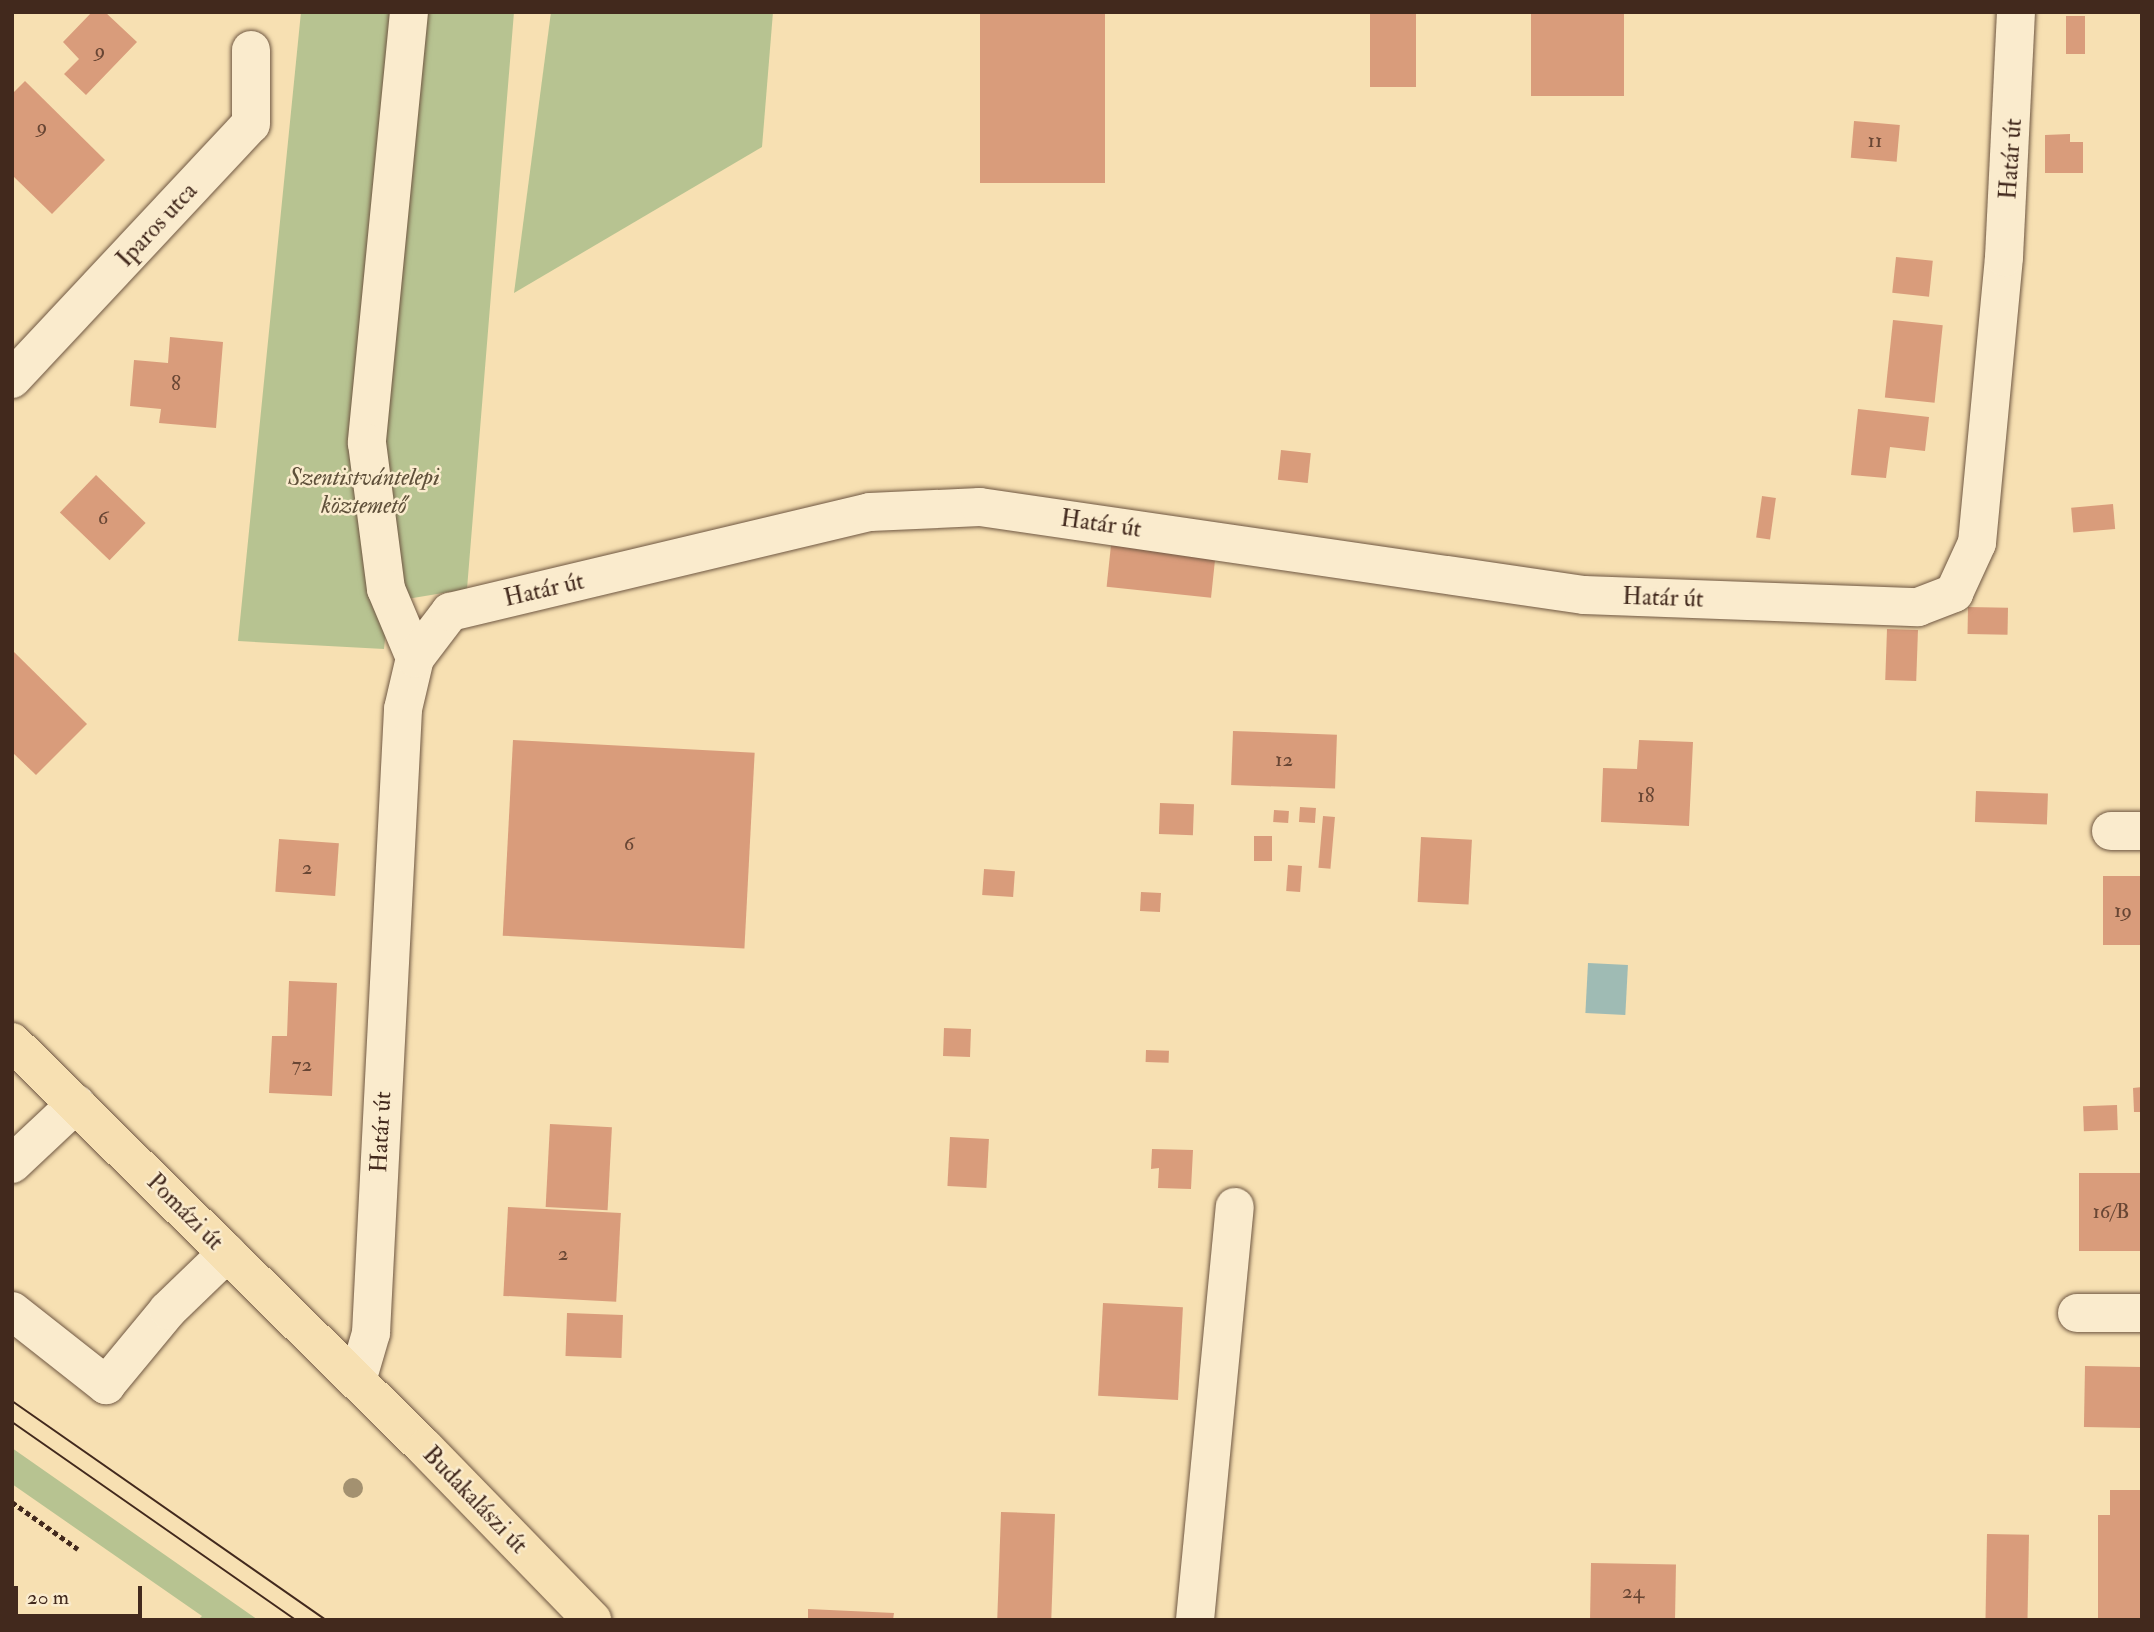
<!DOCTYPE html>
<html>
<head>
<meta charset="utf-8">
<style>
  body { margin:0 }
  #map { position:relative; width:2154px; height:1632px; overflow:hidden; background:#f7e0b2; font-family:"IM FELL Double Pica",serif }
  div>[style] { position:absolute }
  .green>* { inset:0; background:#b7c391 }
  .water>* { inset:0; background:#9fbbb4; transform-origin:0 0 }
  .building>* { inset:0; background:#d99c7b; transform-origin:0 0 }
  .path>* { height:4.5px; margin-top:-2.25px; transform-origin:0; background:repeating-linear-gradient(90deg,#42291d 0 5px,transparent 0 8.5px) }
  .roads { filter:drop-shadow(0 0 2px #6f5742) drop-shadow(0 0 2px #6f5742) }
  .minor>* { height:38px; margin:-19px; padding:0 19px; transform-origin:19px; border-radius:19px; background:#faebcd }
  .major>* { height:38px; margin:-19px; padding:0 19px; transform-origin:19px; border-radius:19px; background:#f7e0b2 }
  .tram>* { height:2px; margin:-1px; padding:0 1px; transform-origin:1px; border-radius:1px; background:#42291d }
  .trees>* { width:20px; height:20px; margin:-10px; border-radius:50%; background:#a39170 }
  span { translate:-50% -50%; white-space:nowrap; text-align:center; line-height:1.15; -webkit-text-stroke:5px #faebcd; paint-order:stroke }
  .number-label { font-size:21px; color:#684634 }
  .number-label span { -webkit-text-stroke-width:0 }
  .street-label { font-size:24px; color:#42291d }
  .park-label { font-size:24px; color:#5f503a; font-style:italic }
  .frame { position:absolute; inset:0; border:14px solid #42291d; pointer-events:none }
  .scale { position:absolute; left:14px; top:1586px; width:128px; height:32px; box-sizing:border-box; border:4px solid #42291d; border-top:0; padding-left:9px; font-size:21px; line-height:24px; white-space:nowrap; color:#42291d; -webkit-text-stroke:5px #faebcd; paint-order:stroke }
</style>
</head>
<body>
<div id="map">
  <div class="green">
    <i style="clip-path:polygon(301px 12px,514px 12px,467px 589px,389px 602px,384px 649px,238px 641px)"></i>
    <i style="clip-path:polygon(551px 12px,773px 12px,762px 147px,514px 293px)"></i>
    <i style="clip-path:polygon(12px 1448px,258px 1620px,198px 1620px,202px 1616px,12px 1484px)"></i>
  </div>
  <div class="water">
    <i style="left:1588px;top:963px;width:40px;height:50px;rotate:3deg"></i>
  </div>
  <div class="building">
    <i style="clip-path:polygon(92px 12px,105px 12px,137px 42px,86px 95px,64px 74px,79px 59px,63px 42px)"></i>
    <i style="left:980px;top:12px;width:125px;height:171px"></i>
    <i style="left:1370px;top:12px;width:46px;height:75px"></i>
    <i style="left:1531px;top:12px;width:93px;height:84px"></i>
    <i style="left:2085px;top:16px;width:38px;height:19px;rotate:90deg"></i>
    <i style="clip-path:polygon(25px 81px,105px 160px,52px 214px,12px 175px,12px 94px)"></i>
    <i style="left:1854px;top:121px;width:46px;height:37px;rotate:5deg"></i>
    <i style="clip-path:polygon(2070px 134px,2070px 142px,2083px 142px,2083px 173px,2045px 173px,2045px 135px)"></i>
    <i style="left:1896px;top:257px;width:37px;height:36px;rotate:6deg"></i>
    <i style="left:1893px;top:320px;width:50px;height:78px;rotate:6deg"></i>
    <i style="clip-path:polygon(170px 337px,223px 342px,216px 428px,159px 423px,161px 409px,130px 406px,134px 360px,168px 363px)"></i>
    <i style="clip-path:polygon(1858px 409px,1929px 417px,1925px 451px,1890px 447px,1886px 478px,1851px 475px)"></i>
    <i style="left:1281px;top:450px;width:30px;height:30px;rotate:6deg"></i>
    <i style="left:96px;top:475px;width:69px;height:52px;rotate:44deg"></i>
    <i style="left:1762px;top:496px;width:14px;height:42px;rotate:8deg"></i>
    <i style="left:2113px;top:504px;width:25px;height:42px;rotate:85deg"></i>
    <i style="left:1111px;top:545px;width:105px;height:42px;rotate:6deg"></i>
    <i style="left:1968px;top:607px;width:40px;height:27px;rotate:1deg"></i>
    <i style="left:1887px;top:629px;width:31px;height:51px;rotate:2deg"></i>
    <i style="clip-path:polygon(12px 650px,87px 724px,36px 775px,12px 752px)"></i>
    <i style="left:1233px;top:731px;width:104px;height:54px;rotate:2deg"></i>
    <i style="left:513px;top:740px;width:242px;height:196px;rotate:3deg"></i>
    <i style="clip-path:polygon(1639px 740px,1693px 742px,1689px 826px,1601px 822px,1603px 768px,1637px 769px)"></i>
    <i style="left:1976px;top:791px;width:72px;height:31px;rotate:2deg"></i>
    <i style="left:1160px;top:803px;width:34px;height:31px;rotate:2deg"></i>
    <i style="left:1300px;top:807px;width:16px;height:15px;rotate:4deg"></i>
    <i style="left:1274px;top:810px;width:15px;height:12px;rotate:4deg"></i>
    <i style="left:1323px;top:816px;width:12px;height:52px;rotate:5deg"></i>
    <i style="left:1254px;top:836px;width:18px;height:25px"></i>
    <i style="left:1421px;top:837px;width:51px;height:65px;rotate:3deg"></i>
    <i style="left:279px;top:839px;width:60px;height:53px;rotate:4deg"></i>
    <i style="left:1288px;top:865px;width:14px;height:26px;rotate:4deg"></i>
    <i style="left:984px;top:869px;width:31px;height:26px;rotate:4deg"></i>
    <i style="left:2142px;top:876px;width:69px;height:39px;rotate:90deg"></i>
    <i style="left:1141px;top:892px;width:20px;height:19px;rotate:3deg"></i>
    <i style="clip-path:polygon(289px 981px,337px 983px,332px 1096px,269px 1093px,272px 1036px,287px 1036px)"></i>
    <i style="left:944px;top:1028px;width:27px;height:28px;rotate:2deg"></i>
    <i style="left:1146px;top:1050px;width:23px;height:12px;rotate:2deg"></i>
    <i style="clip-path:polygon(2142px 1087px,2142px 1112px,2134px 1112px,2133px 1088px)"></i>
    <i style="left:2117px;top:1105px;width:25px;height:34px;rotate:88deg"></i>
    <i style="left:550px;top:1124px;width:62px;height:83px;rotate:3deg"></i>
    <i style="left:950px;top:1137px;width:39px;height:49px;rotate:3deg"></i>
    <i style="clip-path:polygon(1152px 1149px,1193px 1150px,1191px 1189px,1158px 1188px,1159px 1168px,1151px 1169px)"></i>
    <i style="left:2142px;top:1173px;width:78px;height:63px;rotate:90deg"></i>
    <i style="left:508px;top:1207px;width:113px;height:89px;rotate:3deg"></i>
    <i style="left:1103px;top:1303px;width:80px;height:93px;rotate:3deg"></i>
    <i style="left:567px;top:1313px;width:56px;height:43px;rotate:2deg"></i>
    <i style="left:2085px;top:1366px;width:57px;height:61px;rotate:1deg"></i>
    <i style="clip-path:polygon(2110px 1490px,2142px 1490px,2142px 1620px,2098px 1620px,2098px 1515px,2110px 1515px)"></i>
    <i style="left:1001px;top:1512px;width:54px;height:108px;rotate:2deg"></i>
    <i style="left:1987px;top:1534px;width:42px;height:86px;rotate:1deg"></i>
    <i style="left:1591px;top:1563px;width:85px;height:57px;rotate:1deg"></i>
    <i style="clip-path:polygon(808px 1609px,894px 1613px,893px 1620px,808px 1620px)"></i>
  </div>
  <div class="path">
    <i style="left:12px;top:1502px;width:81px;rotate:35.5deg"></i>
  </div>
  <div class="roads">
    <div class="minor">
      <i style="left:409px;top:12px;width:433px;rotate:95.6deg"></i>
      <i style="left:367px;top:443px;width:147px;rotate:82.6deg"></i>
      <i style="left:386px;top:589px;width:75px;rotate:67.2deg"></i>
      <i style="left:12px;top:379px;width:349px;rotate:-46.9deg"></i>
      <i style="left:251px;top:124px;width:74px;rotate:-90deg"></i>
      <i style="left:2111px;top:831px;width:31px"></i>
      <i style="left:12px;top:1164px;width:88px;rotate:-43.2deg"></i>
      <i style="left:12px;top:1311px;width:120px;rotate:38.2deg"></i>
      <i style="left:106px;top:1385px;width:97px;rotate:-50.4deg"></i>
      <i style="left:168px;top:1310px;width:82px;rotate:-44deg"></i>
      <i style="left:2077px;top:1313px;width:65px"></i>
      <i style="left:357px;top:1381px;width:50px;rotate:-73.7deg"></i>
      <i style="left:371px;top:1333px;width:625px;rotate:-87.06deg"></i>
      <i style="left:403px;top:709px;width:52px;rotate:-76.8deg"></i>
      <i style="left:415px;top:658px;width:58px;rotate:-52.7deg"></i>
      <i style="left:450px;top:612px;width:432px;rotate:-13.4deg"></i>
      <i style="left:870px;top:512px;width:110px;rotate:-2.6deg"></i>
      <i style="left:980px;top:507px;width:610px;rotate:8.29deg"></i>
      <i style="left:1584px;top:595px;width:334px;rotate:2.1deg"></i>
      <i style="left:1918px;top:607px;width:39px;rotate:-21deg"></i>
      <i style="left:1954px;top:593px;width:55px;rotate:-65.3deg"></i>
      <i style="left:1977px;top:543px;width:287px;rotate:-84.6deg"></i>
      <i style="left:2004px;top:257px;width:245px;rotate:-87.2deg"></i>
      <i style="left:1195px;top:1620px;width:415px;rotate:-84.5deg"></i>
    </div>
    <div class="major">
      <i style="left:12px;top:1042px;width:579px;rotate:44.51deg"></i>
      <i style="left:425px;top:1448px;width:240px;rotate:45.8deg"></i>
    </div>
  </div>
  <div class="tram">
    <i style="left:12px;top:1401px;width:383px;rotate:34.9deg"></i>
    <i style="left:12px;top:1422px;width:346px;rotate:34.9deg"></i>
  </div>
  <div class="trees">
    <i style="left:353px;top:1488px"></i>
  </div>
  <div class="number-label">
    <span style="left:100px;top:51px">9</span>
    <span style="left:42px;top:127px">9</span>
    <span style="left:1875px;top:141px">11</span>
    <span style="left:176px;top:384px">8</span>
    <span style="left:103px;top:518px">6</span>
    <span style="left:1284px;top:760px">12</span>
    <span style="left:1646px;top:796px">18</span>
    <span style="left:629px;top:844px">6</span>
    <span style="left:307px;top:868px">2</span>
    <span style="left:2123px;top:911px">19</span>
    <span style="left:302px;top:1065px">72</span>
    <span style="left:2111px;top:1212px">16/B</span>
    <span style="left:563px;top:1254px">2</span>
    <span style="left:1633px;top:1592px">24</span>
  </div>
  <div class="street-label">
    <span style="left:2011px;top:159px;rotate:-86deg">Határ út</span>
    <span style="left:157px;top:225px;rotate:-47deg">Iparos utca</span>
    <span style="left:1101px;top:524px;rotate:8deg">Határ út</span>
    <span style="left:544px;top:590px;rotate:-13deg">Határ út</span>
    <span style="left:1663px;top:598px;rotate:2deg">Határ út</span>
    <span style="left:381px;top:1132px;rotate:-87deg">Határ út</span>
    <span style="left:185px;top:1212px;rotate:45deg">Pomázi út</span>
    <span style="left:475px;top:1500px;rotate:46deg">Budakalászi út</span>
  </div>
  <div class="park-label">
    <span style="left:364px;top:492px">Szentistvántelepi<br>köztemető</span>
  </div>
  <div class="frame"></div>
  <div class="scale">20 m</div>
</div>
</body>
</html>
